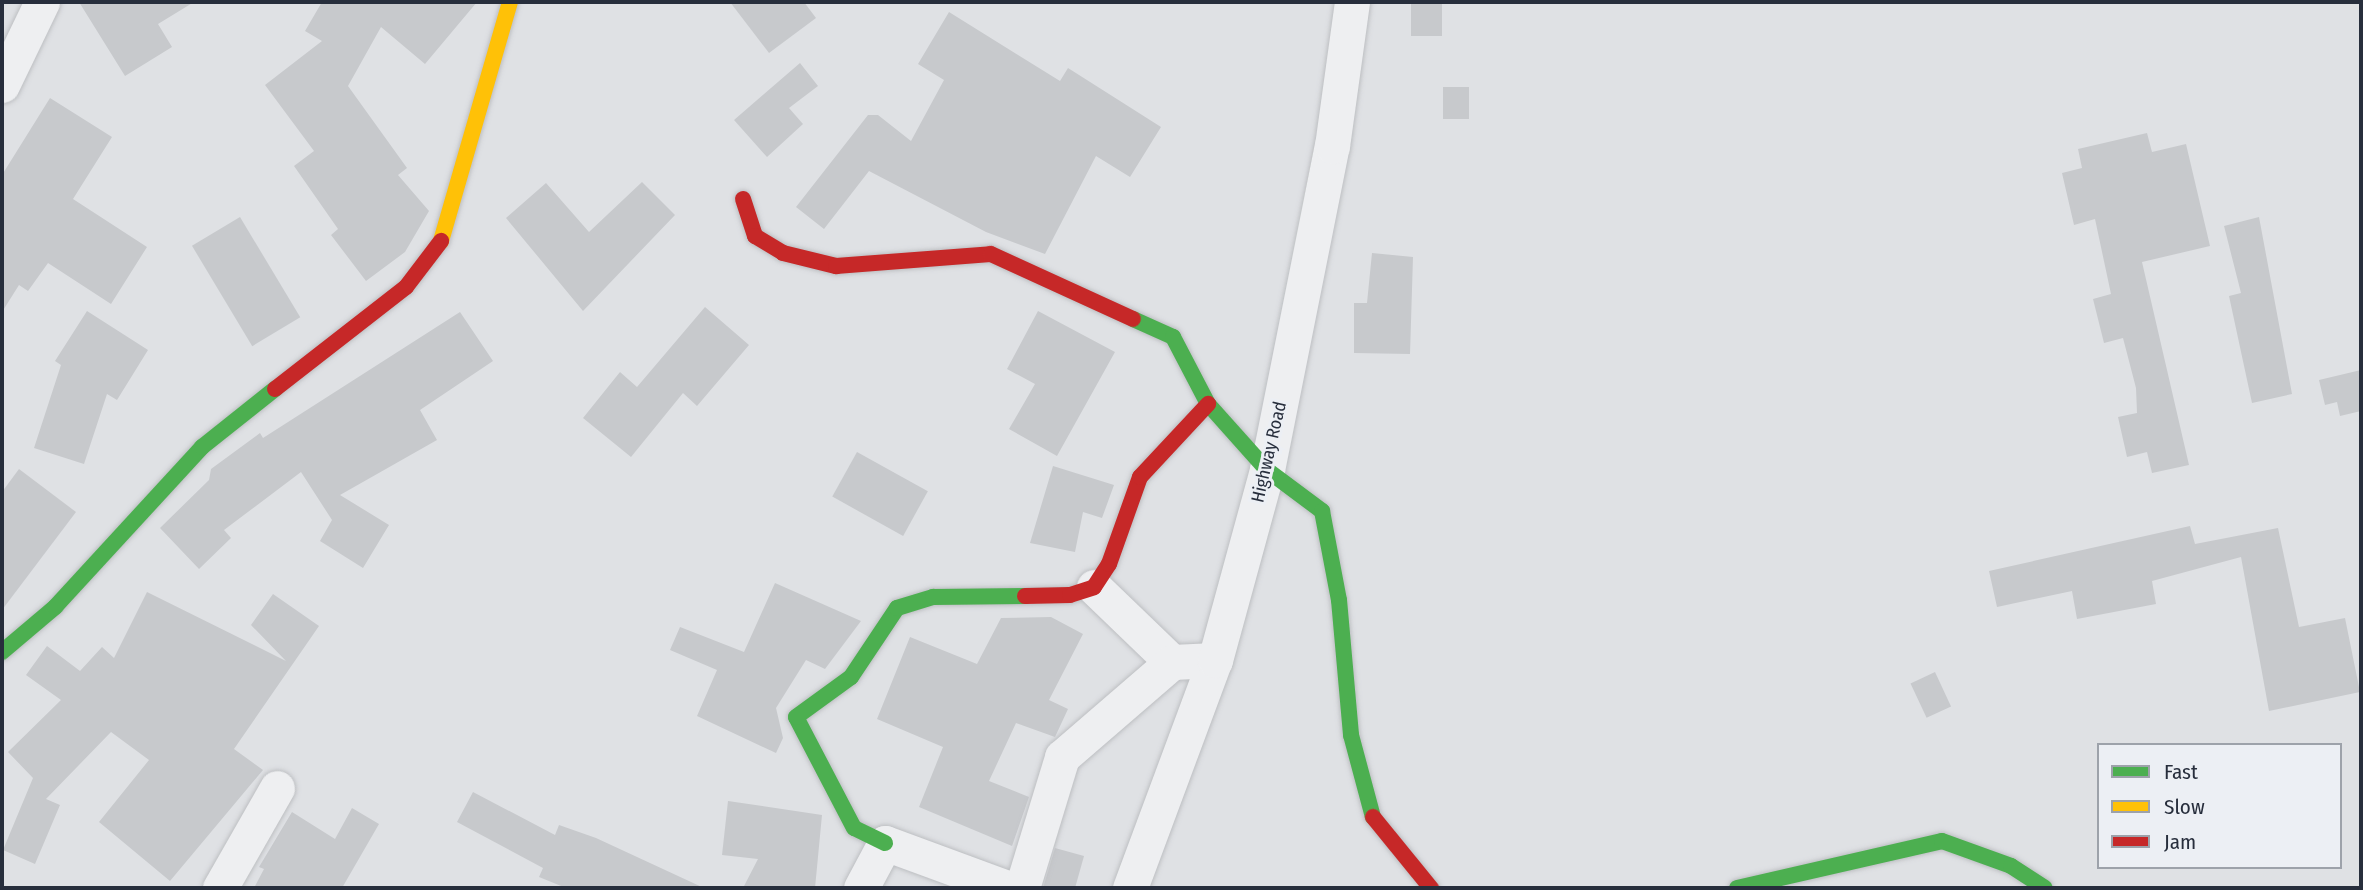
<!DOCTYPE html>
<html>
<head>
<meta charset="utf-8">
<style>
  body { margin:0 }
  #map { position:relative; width:2363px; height:890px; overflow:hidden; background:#dfe1e4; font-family:"Fira Sans Condensed",sans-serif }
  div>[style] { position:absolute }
  .building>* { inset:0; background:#c7c9cc; transform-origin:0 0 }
  .roads { filter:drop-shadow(0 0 2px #bdbfc2) drop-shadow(0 0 2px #bdbfc2) }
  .street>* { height:35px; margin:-17.5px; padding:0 17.5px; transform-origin:17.5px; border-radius:17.5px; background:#eeeff1 }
  .fast>* { height:16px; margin:-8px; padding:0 8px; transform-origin:8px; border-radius:8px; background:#4caf50 }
  .slow>* { height:16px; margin:-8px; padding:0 8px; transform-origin:8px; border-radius:8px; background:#ffc107 }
  .jam>* { height:16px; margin:-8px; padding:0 8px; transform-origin:8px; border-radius:8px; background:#c62828 }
  span { translate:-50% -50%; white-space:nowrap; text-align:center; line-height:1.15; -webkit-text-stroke:6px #eceff4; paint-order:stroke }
  .street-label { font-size:18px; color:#272e3c }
  .frame { position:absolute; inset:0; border:4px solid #272e3c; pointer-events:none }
  .legend { position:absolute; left:2097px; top:743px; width:245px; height:126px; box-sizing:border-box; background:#eceff4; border:2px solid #9da2aa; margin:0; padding:9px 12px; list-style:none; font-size:21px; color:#272e3c }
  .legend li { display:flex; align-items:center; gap:14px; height:35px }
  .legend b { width:35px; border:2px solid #9da2aa }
</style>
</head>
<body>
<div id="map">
  <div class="building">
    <i style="clip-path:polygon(79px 2px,194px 2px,158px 24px,172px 47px,125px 76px)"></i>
    <i style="clip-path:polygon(322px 2px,477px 2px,425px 64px,381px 27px,348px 86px,407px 168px,398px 175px,429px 211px,405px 252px,366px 281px,331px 235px,338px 229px,294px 166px,314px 151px,265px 85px,322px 41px,305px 31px)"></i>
    <i style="clip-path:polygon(730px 2px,804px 2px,816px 18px,769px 53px)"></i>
    <i style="left:1411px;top:2px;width:31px;height:34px"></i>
    <i style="clip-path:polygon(949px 12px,1060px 81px,1068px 68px,1161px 127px,1130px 177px,1096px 156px,1045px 254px,986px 232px,869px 171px,824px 229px,796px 207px,868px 115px,878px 115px,911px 141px,944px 80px,918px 64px)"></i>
    <i style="clip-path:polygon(800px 63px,818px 86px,789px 108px,803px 124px,767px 157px,734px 120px)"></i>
    <i style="left:1443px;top:87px;width:26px;height:32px"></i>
    <i style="clip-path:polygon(50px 98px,112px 137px,73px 199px,147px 247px,111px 304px,48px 263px,28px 291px,19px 285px,2px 312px,2px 175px)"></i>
    <i style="clip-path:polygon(2147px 133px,2152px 152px,2186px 144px,2210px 246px,2142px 262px,2189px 465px,2152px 473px,2147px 452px,2127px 457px,2118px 417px,2137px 413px,2136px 388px,2123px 338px,2104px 343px,2093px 299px,2111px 294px,2095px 219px,2074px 225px,2062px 173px,2082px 168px,2078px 149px)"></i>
    <i style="clip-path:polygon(642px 182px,675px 215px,583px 311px,506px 218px,546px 183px,589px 232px)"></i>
    <i style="left:240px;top:217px;width:117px;height:56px;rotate:59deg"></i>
    <i style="clip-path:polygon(2259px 217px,2292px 394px,2252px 403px,2229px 296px,2241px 293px,2224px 226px)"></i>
    <i style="clip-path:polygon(1372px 253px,1413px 257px,1410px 354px,1354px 353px,1354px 303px,1367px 303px)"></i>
    <i style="clip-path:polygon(705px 307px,749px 345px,697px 406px,683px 393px,631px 457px,583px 418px,620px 372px,637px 387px)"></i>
    <i style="clip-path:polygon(87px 311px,148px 350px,117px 400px,107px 394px,84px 464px,34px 448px,61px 365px,55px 361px)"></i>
    <i style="clip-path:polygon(1038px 311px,1115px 352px,1057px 456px,1009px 429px,1035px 384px,1007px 369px)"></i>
    <i style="clip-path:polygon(460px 312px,493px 361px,420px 410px,437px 440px,340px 495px,389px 525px,363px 568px,320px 541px,332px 520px,301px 472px,224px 530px,231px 538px,199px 569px,160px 528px,209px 480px,211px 469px,260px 433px,263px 438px)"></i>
    <i style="clip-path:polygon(2361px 370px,2361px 411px,2340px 416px,2337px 402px,2325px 405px,2319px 380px)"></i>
    <i style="left:857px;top:452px;width:81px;height:51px;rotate:29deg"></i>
    <i style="clip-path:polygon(1053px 466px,1114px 485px,1102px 518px,1083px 512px,1075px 552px,1030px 543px)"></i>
    <i style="clip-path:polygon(19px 469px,76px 512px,2px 610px,2px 492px)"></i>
    <i style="clip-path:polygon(2190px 526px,2195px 544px,2278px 528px,2299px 627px,2345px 618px,2360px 692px,2269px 711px,2241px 557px,2152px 581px,2156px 604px,2077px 619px,2072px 591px,1997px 607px,1989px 571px)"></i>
    <i style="clip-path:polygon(775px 583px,861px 621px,825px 669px,806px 660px,776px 708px,783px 738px,776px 753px,697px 716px,717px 670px,670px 650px,680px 627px,744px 652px)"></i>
    <i style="clip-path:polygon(147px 592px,286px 661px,251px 625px,273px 594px,319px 626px,234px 749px,263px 770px,170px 881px,99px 822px,149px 760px,111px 732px,46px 799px,60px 805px,35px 864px,3px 850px,33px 778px,8px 752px,61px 700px,26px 675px,47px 646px,80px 671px,102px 647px,114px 658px)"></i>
    <i style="clip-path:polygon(1051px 617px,1083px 634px,1049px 700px,1068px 709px,1055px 737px,1016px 723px,989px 781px,1029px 797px,1012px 846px,919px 807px,943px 747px,877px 719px,910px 637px,977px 664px,1001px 618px)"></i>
    <i style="left:1935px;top:672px;width:38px;height:27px;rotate:65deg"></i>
    <i style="clip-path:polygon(473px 792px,555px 835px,559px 825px,596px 838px,704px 888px,566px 888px,539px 877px,543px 868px,457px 822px)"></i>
    <i style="clip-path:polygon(728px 801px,822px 815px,815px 888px,743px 888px,758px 859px,722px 855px)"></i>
    <i style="clip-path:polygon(352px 808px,379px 824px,342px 888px,254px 888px,264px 869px,259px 867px,292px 812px,335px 839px)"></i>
    <i style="clip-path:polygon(1055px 848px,1084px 856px,1075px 888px,1043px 888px)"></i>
  </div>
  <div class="roads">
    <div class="street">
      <i style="left:2px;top:85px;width:92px;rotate:-64.3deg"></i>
      <i style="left:1094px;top:587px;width:108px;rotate:43.9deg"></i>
      <i style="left:220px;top:888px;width:115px;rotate:-60.3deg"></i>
      <i style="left:861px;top:888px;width:51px;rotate:-61.9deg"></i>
      <i style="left:885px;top:843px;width:130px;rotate:20.2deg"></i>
      <i style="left:1022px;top:888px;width:137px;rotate:-73deg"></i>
      <i style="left:1062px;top:757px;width:145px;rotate:-40.8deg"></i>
      <i style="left:1172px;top:662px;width:43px;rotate:-2.7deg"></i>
      <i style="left:1130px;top:888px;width:243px;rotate:-69.6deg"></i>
      <i style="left:1215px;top:660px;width:197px;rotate:-74.7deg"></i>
      <i style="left:1267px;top:470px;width:330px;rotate:-78.7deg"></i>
      <i style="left:1332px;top:146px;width:145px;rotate:-82.1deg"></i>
    </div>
    <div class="fast">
      <i style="left:1133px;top:319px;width:44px;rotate:24.2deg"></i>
      <i style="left:1173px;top:337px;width:76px;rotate:62.4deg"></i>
      <i style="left:1208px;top:404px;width:89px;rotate:48.2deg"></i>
      <i style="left:1267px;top:470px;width:69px;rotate:36.7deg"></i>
      <i style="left:1322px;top:511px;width:91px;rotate:79.2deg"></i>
      <i style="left:1339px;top:600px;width:136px;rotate:84.9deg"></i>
      <i style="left:1351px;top:735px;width:85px;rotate:75deg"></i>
      <i style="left:2px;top:652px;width:70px;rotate:-40.3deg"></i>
      <i style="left:55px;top:607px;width:217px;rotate:-47.4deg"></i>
      <i style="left:202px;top:447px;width:93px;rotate:-38.5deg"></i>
      <i style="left:885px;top:843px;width:34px;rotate:-154deg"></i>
      <i style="left:854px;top:828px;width:125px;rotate:-117.6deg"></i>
      <i style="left:796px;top:717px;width:68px;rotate:-36deg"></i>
      <i style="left:851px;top:677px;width:83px;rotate:-56.3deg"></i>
      <i style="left:897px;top:608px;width:38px;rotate:-17deg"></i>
      <i style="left:933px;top:597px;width:92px;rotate:-0.6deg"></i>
      <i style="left:1737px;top:888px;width:210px;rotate:-12.9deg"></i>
      <i style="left:1942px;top:841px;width:73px;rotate:19.9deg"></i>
      <i style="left:2011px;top:866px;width:40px;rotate:32.9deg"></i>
    </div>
    <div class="slow">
      <i style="left:441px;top:241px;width:249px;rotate:-73.9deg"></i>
    </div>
    <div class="jam">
      <i style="left:743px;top:199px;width:39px;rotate:72deg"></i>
      <i style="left:755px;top:236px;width:33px;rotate:31deg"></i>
      <i style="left:783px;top:253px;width:55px;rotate:13.8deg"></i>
      <i style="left:836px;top:266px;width:155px;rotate:-4.4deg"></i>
      <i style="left:991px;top:254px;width:156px;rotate:24.6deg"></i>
      <i style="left:275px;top:389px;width:166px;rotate:-37.9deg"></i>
      <i style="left:406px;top:287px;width:58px;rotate:-52.7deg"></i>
      <i style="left:1025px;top:596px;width:45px;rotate:-1.3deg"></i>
      <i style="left:1070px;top:595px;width:25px;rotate:-18deg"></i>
      <i style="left:1094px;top:587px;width:27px;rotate:-57deg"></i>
      <i style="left:1109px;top:564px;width:92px;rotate:-70.4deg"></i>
      <i style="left:1140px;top:477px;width:100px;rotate:-47deg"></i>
      <i style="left:1373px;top:817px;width:92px;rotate:50.8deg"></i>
    </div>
  </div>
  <div class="street-label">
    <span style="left:1269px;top:452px;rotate:-77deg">Highway Road</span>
  </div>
  <div class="frame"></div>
  <ul class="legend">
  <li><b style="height:9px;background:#4caf50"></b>Fast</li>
  <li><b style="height:9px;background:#ffc107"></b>Slow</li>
  <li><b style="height:9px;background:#c62828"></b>Jam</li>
  </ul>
</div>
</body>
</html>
